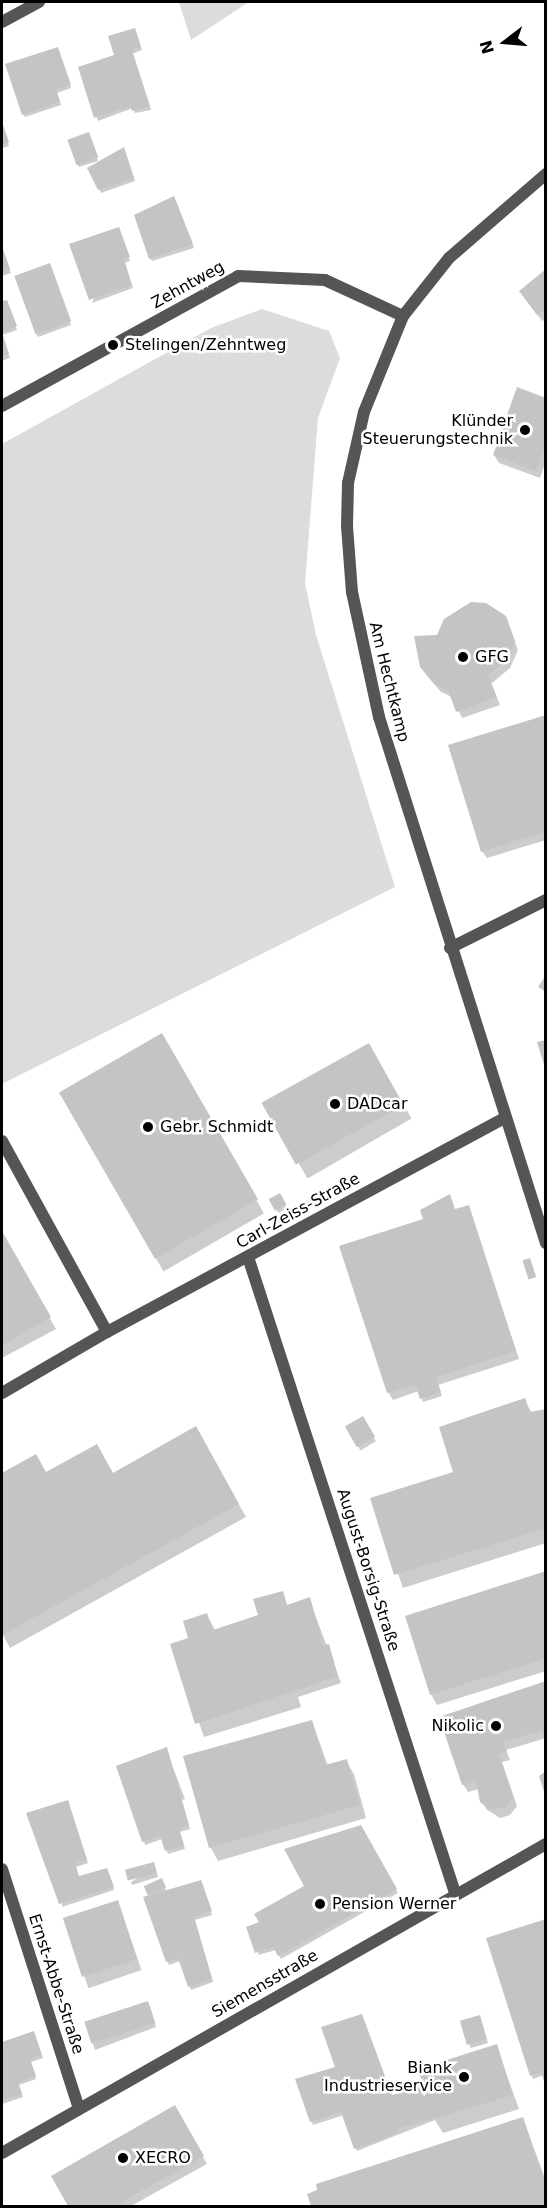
<!DOCTYPE html>
<html>
<head>
<meta charset="utf-8">
<style>
  body { margin:0 }
  #map { position:relative; width:547px; height:2208px; overflow:hidden; background:#fff; font-family:"DejaVu Sans",sans-serif }
  div>[style] { position:absolute }
  .green>* { inset:0; background:#dcdcdc }
  .shadow>* { inset:0; background:#0003; transform-origin:0 0 }
  .building>* { inset:0; background:#c4c4c4; transform-origin:0 0 }
  .minor>* { height:12px; margin:-6px; padding:0 6px; transform-origin:6px; border-radius:6px; background:#555 }
  .tertiary>* { height:12px; margin:-6px; padding:0 6px; transform-origin:6px; border-radius:6px; background:#555 }
  .dots>* { width:16px; height:16px; translate:-50% -50%; box-sizing:border-box; border:3px solid #fff; border-radius:50% }
  span { translate:-50% -50%; white-space:nowrap; text-align:center; line-height:1.15; -webkit-text-stroke:5px #fff; paint-order:stroke }
  .street-label { font-size:16px; color:#000 }
  .poi-label { font-size:16px; color:#000 }
  .left { translate:0 -50%; text-align:left }
  .right { translate:-100% -50%; text-align:right }
  .frame { position:absolute; inset:0; border:3px solid #000; pointer-events:none }
  .north { position:absolute; left:475px; top:12px; width:60px; height:60px; -webkit-text-stroke:4px #fff; paint-order:stroke; rotate:254deg; font-size:16px; font-weight:700; line-height:24px; text-align:center; color:#000 }
  .north::after { content:''; display:block; margin:auto; width:21px; height:27px; background:#000; clip-path:polygon(50% 0,100% 100%,50% 72%,0 100%) }
</style>
</head>
<body>
<div id="map">
  <div class="green">
    <i style="clip-path:polygon(179px 2px,249px 2px,191px 40px)"></i>
    <i style="clip-path:polygon(262px 309px,329px 331px,340px 358px,318px 418px,305px 583px,316px 635px,395px 887px,2px 1084px,2px 444px,211px 328px)"></i>
  </div>
  <div class="shadow">
    <i style="clip-path:polygon(135px 29px,142px 50px,132px 54px,151px 110px,135px 113px,133px 108px,98px 121px,80px 68px,116px 56px)"></i>
    <i style="clip-path:polygon(59px 52px,71px 88px,57px 93px,61px 105px,25px 117px,23px 114px)"></i>
    <i style="clip-path:polygon(2px 123px,9px 146px,2px 148px)"></i>
    <i style="clip-path:polygon(90px 137px,98px 161px,79px 167px,77px 164px)"></i>
    <i style="clip-path:polygon(124px 149px,135px 181px,101px 193px,89px 168px)"></i>
    <i style="clip-path:polygon(176px 201px,194px 248px,152px 261px,150px 258px)"></i>
    <i style="clip-path:polygon(120px 232px,130px 261px,124px 263px,133px 288px,92px 303px)"></i>
    <i style="clip-path:polygon(2px 248px,11px 273px,2px 276px)"></i>
    <i style="clip-path:polygon(51px 268px,71px 325px,38px 337px,36px 333px)"></i>
    <i style="clip-path:polygon(546px 271px,546px 319px,542px 321px,526px 299px)"></i>
    <i style="clip-path:polygon(6px 302px,17px 330px,2px 335px,10px 358px,2px 361px,2px 303px)"></i>
    <i style="clip-path:polygon(546px 400px,546px 461px,540px 478px,499px 463px,494px 455px)"></i>
    <i style="clip-path:polygon(505px 617px,518px 650px,510px 668px,491px 684px,500px 705px,462px 718px,452px 697px,441px 692px,426px 674px,438px 636px)"></i>
    <i style="clip-path:polygon(546px 716px,546px 840px,487px 858px,482px 851px)"></i>
    <i style="left:161px;top:1035px;width:206px;height:116px;rotate:60deg"></i>
    <i style="left:369px;top:1045px;width:85px;height:120px;rotate:60deg"></i>
    <i style="left:279px;top:1195px;width:15px;height:10px;rotate:58deg"></i>
    <i style="clip-path:polygon(468px 1206px,519px 1359px,438px 1385px,442px 1396px,423px 1402px,419px 1391px,393px 1400px,388px 1392px,455px 1211px)"></i>
    <i style="clip-path:polygon(2px 1235px,56px 1329px,2px 1358px)"></i>
    <i style="clip-path:polygon(524px 1400px,532px 1413px,546px 1413px,546px 1543px,403px 1588px,372px 1499px,455px 1473px)"></i>
    <i style="left:362px;top:1418px;width:27px;height:18px;rotate:59deg"></i>
    <i style="clip-path:polygon(196px 1428px,246px 1517px,10px 1648px,2px 1633px,2px 1475px,35px 1456px,45px 1474px,112px 1475px)"></i>
    <i style="clip-path:polygon(546px 1572px,546px 1671px,437px 1705px,431px 1694px)"></i>
    <i style="clip-path:polygon(284px 1596px,287px 1606px,309px 1599px,341px 1683px,298px 1697px,301px 1707px,204px 1737px,172px 1645px,190px 1639px,207px 1615px,215px 1630px,260px 1616px)"></i>
    <i style="clip-path:polygon(546px 1683px,546px 1738px,506px 1750px,510px 1760px,502px 1762px,517px 1806px,510px 1815px,500px 1818px,486px 1809px,479px 1789px,468px 1792px,463px 1784px)"></i>
    <i style="clip-path:polygon(312px 1721px,328px 1766px,346px 1761px,354px 1774px,366px 1818px,218px 1861px,211px 1848px,185px 1757px)"></i>
    <i style="clip-path:polygon(166px 1749px,185px 1799px,181px 1800px,190px 1829px,180px 1832px,185px 1849px,168px 1854px,162px 1839px,145px 1845px,144px 1841px)"></i>
    <i style="clip-path:polygon(68px 1801px,88px 1863px,76px 1867px,79px 1878px,109px 1873px,114px 1890px,62px 1907px)"></i>
    <i style="clip-path:polygon(361px 1827px,398px 1893px,281px 1959px,276px 1950px,258px 1955px,261px 1922px,306px 1886px)"></i>
    <i style="clip-path:polygon(155px 1867px,158px 1877px,132px 1885px,131px 1882px)"></i>
    <i style="clip-path:polygon(163px 1883px,166px 1891px,203px 1885px,212px 1915px,195px 1920px,213px 1982px,191px 1990px,180px 1961px,169px 1965px,168px 1962px,145px 1898px)"></i>
    <i style="left:118px;top:1902px;width:72px;height:56px;rotate:71deg"></i>
    <i style="clip-path:polygon(546px 1921px,544px 2075px,533px 2079px,531px 2075px)"></i>
    <i style="clip-path:polygon(150px 2006px,156px 2027px,95px 2050px,86px 2023px)"></i>
    <i style="clip-path:polygon(481px 2021px,488px 2043px,471px 2048px,469px 2045px)"></i>
    <i style="clip-path:polygon(33px 2033px,43px 2058px,31px 2062px,36px 2079px,19px 2085px,23px 2097px,2px 2104px,2px 2044px)"></i>
    <i style="clip-path:polygon(496px 2046px,519px 2109px,443px 2133px,435px 2120px,357px 2151px,344px 2115px,313px 2125px,297px 2080px,337px 2068px,392px 2097px,425px 2087px)"></i>
    <i style="clip-path:polygon(174px 2107px,207px 2164px,131px 2206px,70px 2206px,53px 2176px)"></i>
    <i style="clip-path:polygon(523px 2119px,546px 2181px,546px 2206px,312px 2206px,308px 2195px)"></i>
  </div>
  <div class="building">
    <i style="clip-path:polygon(135px 28px,141px 47px,132px 50px,150px 106px,132px 111px,130px 106px,94px 118px,78px 67px,114px 55px,108px 36px)"></i>
    <i style="clip-path:polygon(58px 47px,71px 85px,56px 89px,60px 102px,22px 115px,5px 64px)"></i>
    <i style="clip-path:polygon(2px 122px,9px 142px,2px 145px)"></i>
    <i style="left:89px;top:132px;width:27px;height:23px;rotate:70deg"></i>
    <i style="clip-path:polygon(124px 147px,134px 178px,98px 190px,87px 168px)"></i>
    <i style="clip-path:polygon(174px 196px,193px 244px,149px 259px,134px 215px)"></i>
    <i style="clip-path:polygon(119px 227px,130px 257px,124px 259px,132px 285px,89px 300px,69px 244px)"></i>
    <i style="clip-path:polygon(2px 246px,10px 269px,2px 272px)"></i>
    <i style="left:50px;top:263px;width:62px;height:38px;rotate:70deg"></i>
    <i style="clip-path:polygon(546px 269px,546px 308px,537px 315px,519px 291px)"></i>
    <i style="clip-path:polygon(7px 300px,17px 326px,2px 332px,2px 301px)"></i>
    <i style="clip-path:polygon(2px 332px,9px 354px,2px 357px)"></i>
    <i style="clip-path:polygon(517px 387px,546px 398px,546px 443px,536px 471px,493px 455px)"></i>
    <i style="clip-path:polygon(471px 602px,486px 603px,506px 616px,515px 641px,506px 661px,488px 675px,497px 697px,456px 712px,448px 690px,435px 685px,420px 667px,414px 636px,437px 635px,444px 619px)"></i>
    <i style="clip-path:polygon(546px 715px,546px 831px,481px 852px,448px 745px)"></i>
    <i style="clip-path:polygon(546px 975px,546px 992px,538px 987px)"></i>
    <i style="left:162px;top:1033px;width:192px;height:119px;rotate:60deg"></i>
    <i style="clip-path:polygon(546px 1040px,546px 1068px,545px 1068px,537px 1042px)"></i>
    <i style="left:369px;top:1043px;width:71px;height:123px;rotate:61deg"></i>
    <i style="left:280px;top:1193px;width:13px;height:13px;rotate:61deg"></i>
    <i style="clip-path:polygon(450px 1194px,455px 1209px,469px 1205px,516px 1351px,436px 1377px,441px 1392px,420px 1399px,415px 1384px,387px 1393px,339px 1246px,423px 1219px,420px 1210px)"></i>
    <i style="clip-path:polygon(2px 1231px,51px 1317px,2px 1345px)"></i>
    <i style="left:530px;top:1258px;width:20px;height:8px;rotate:72deg"></i>
    <i style="clip-path:polygon(525px 1398px,530px 1412px,546px 1409px,546px 1528px,394px 1575px,370px 1498px,453px 1472px,439px 1427px)"></i>
    <i style="left:363px;top:1416px;width:24px;height:21px;rotate:60deg"></i>
    <i style="clip-path:polygon(196px 1426px,239px 1504px,2px 1635px,2px 1473px,36px 1454px,46px 1472px,97px 1444px,113px 1473px)"></i>
    <i style="clip-path:polygon(546px 1571px,546px 1658px,430px 1695px,405px 1616px)"></i>
    <i style="clip-path:polygon(283px 1591px,287px 1605px,310px 1597px,323px 1645px,329px 1644px,338px 1676px,195px 1724px,170px 1644px,188px 1638px,183px 1621px,207px 1613px,213px 1630px,258px 1615px,253px 1599px)"></i>
    <i style="clip-path:polygon(546px 1681px,546px 1739px,542px 1730px,503px 1742px,507px 1752px,499px 1754px,513px 1798px,506px 1808px,489px 1809px,480px 1802px,476px 1781px,462px 1785px,439px 1717px)"></i>
    <i style="clip-path:polygon(312px 1720px,325px 1765px,347px 1759px,360px 1805px,209px 1848px,183px 1756px)"></i>
    <i style="clip-path:polygon(167px 1747px,189px 1825px,179px 1829px,184px 1845px,165px 1851px,160px 1836px,142px 1842px,116px 1766px)"></i>
    <i style="clip-path:polygon(546px 1771px,546px 1795px,545px 1795px,539px 1776px)"></i>
    <i style="clip-path:polygon(68px 1800px,87px 1860px,75px 1863px,79px 1876px,107px 1868px,114px 1887px,59px 1904px,26px 1813px)"></i>
    <i style="clip-path:polygon(361px 1825px,397px 1889px,278px 1956px,273px 1947px,255px 1953px,246px 1927px,259px 1922px,254px 1914px,304px 1886px,284px 1849px)"></i>
    <i style="left:154px;top:1862px;width:11px;height:30px;rotate:75deg"></i>
    <i style="left:162px;top:1878px;width:10px;height:20px;rotate:66deg"></i>
    <i style="clip-path:polygon(201px 1880px,212px 1911px,194px 1917px,212px 1979px,188px 1987px,178px 1958px,166px 1962px,143px 1897px)"></i>
    <i style="left:118px;top:1900px;width:62px;height:58px;rotate:72deg"></i>
    <i style="clip-path:polygon(546px 1919px,546px 2083px,545px 2084px,541px 2072px,530px 2076px,486px 1938px)"></i>
    <i style="left:148px;top:2001px;width:23px;height:67px;rotate:72deg"></i>
    <i style="clip-path:polygon(362px 2014px,392px 2095px,423px 2086px,418px 2069px,497px 2044px,513px 2095px,397px 2129px,398px 2133px,354px 2149px,341px 2112px,310px 2122px,295px 2079px,335px 2067px,321px 2027px)"></i>
    <i style="left:480px;top:2015px;width:25px;height:21px;rotate:74deg"></i>
    <i style="clip-path:polygon(34px 2031px,42px 2055px,30px 2059px,36px 2076px,18px 2082px,22px 2094px,2px 2100px,2px 2042px)"></i>
    <i style="clip-path:polygon(175px 2105px,204px 2156px,114px 2206px,68px 2206px,51px 2176px)"></i>
    <i style="clip-path:polygon(523px 2117px,546px 2185px,546px 2206px,311px 2206px,307px 2194px,317px 2190px,316px 2184px)"></i>
  </div>
  <div class="minor">
    <i style="left:2px;top:22px;width:42px;rotate:-28.4deg"></i>
    <i style="left:2px;top:406px;width:269px;rotate:-28.8deg"></i>
    <i style="left:238px;top:276px;width:87px;rotate:2.6deg"></i>
    <i style="left:325px;top:280px;width:86px;rotate:24.8deg"></i>
    <i style="left:450px;top:948px;width:107px;rotate:-26.6deg"></i>
    <i style="left:2px;top:1141px;width:218px;rotate:61.2deg"></i>
    <i style="left:248px;top:1257px;width:669px;rotate:71.97deg"></i>
    <i style="left:2px;top:1393px;width:121px;rotate:-30.2deg"></i>
    <i style="left:107px;top:1332px;width:451px;rotate:-28.3deg"></i>
    <i style="left:2px;top:1869px;width:252px;rotate:72.2deg"></i>
    <i style="left:2px;top:2153px;width:626px;rotate:-29.6deg"></i>
  </div>
  <div class="tertiary">
    <i style="left:546px;top:174px;width:128px;rotate:139.1deg"></i>
    <i style="left:449px;top:258px;width:74px;rotate:128.4deg"></i>
    <i style="left:403px;top:316px;width:104px;rotate:112.1deg"></i>
    <i style="left:364px;top:412px;width:73px;rotate:102.7deg"></i>
    <i style="left:348px;top:483px;width:43px;rotate:91.3deg"></i>
    <i style="left:347px;top:526px;width:66px;rotate:85.7deg"></i>
    <i style="left:352px;top:592px;width:128px;rotate:77.8deg"></i>
    <i style="left:379px;top:717px;width:552px;rotate:72.39deg"></i>
  </div>
  <div class="dots">
    <i style="left:113px;top:345px;background:#000"></i>
    <i style="left:525px;top:430px;background:#000"></i>
    <i style="left:463px;top:657px;background:#000"></i>
    <i style="left:335px;top:1104px;background:#000"></i>
    <i style="left:148px;top:1127px;background:#000"></i>
    <i style="left:496px;top:1726px;background:#000"></i>
    <i style="left:320px;top:1904px;background:#000"></i>
    <i style="left:464px;top:2077px;background:#000"></i>
    <i style="left:123px;top:2158px;background:#000"></i>
  </div>
  <div class="street-label">
    <span style="left:188px;top:285px;rotate:-29deg">Zehntweg</span>
    <span style="left:389px;top:682px;rotate:76deg">Am Hechtkamp</span>
    <span style="left:298px;top:1211px;rotate:-29deg">Carl-Zeiss-Straße</span>
    <span style="left:368px;top:1570px;rotate:72deg">August-Borsig-Straße</span>
    <span style="left:56px;top:1984px;rotate:72deg">Ernst-Abbe-Straße</span>
    <span style="left:265px;top:1984px;rotate:-30deg">Siemensstraße</span>
  </div>
  <div class="poi-label">
    <span class="left" style="left:125px;top:345px">Stelingen/Zehntweg</span>
    <span class="right" style="left:513px;top:430px">Klünder<br>Steuerungstechnik</span>
    <span class="left" style="left:475px;top:657px">GFG</span>
    <span class="left" style="left:347px;top:1104px">DADcar</span>
    <span class="left" style="left:160px;top:1127px">Gebr. Schmidt</span>
    <span class="right" style="left:484px;top:1726px">Nikolic</span>
    <span class="left" style="left:332px;top:1904px">Pension Werner</span>
    <span class="right" style="left:452px;top:2077px">Biank<br>Industrieservice</span>
    <span class="left" style="left:135px;top:2158px">XECRO</span>
  </div>
  <div class="frame"></div>
  <div class="north">N</div>
</div>
</body>
</html>
